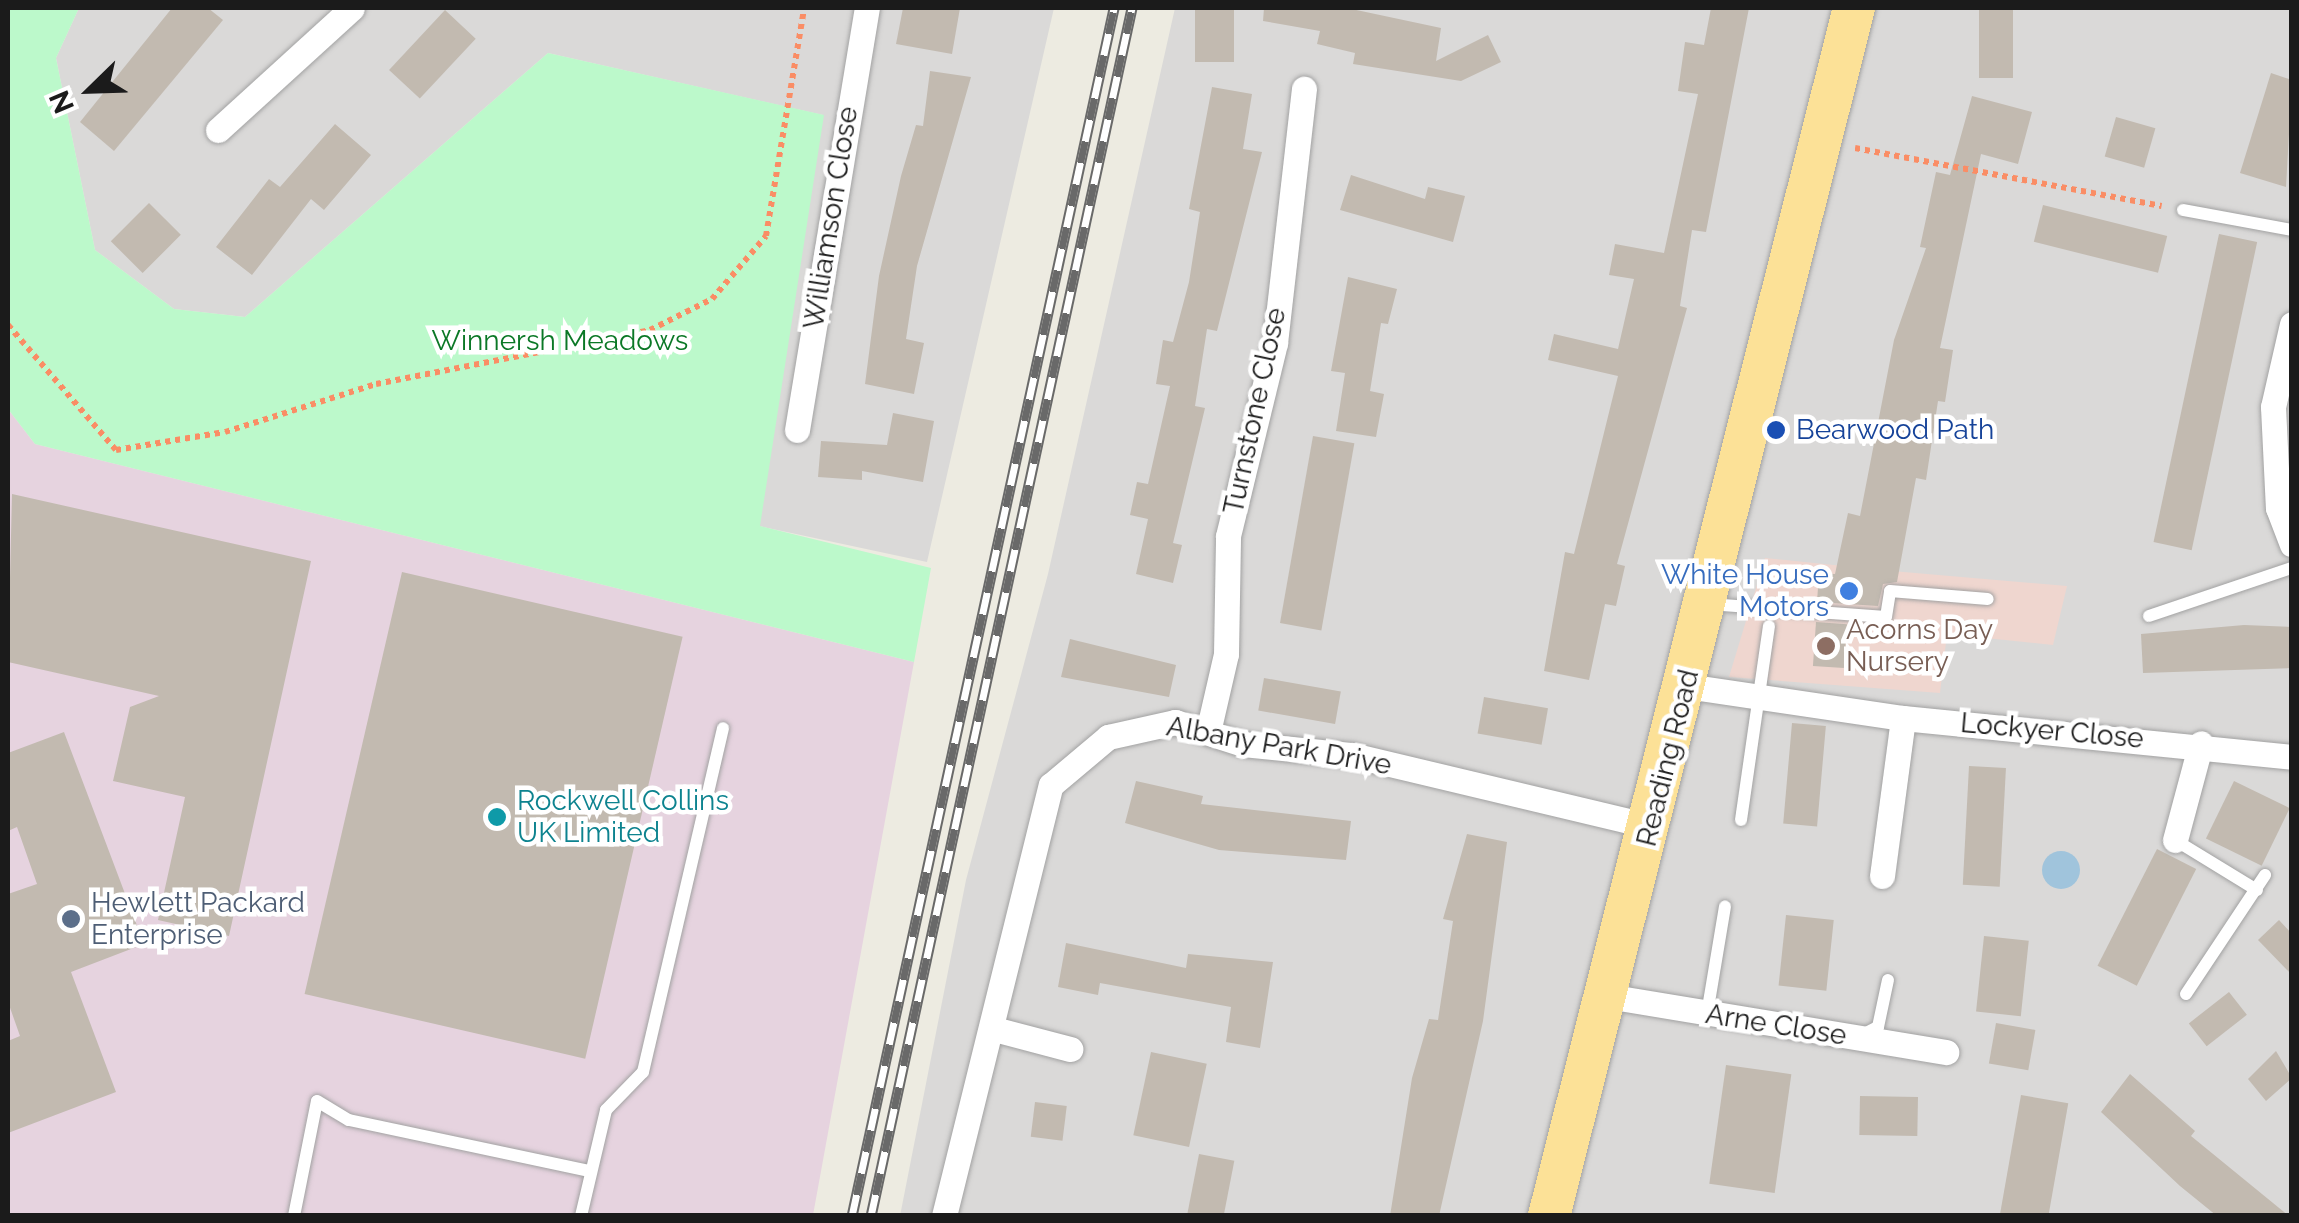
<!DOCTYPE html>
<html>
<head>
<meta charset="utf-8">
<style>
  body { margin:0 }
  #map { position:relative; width:2299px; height:1223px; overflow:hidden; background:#edebe1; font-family:Raleway,sans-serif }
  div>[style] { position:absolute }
  .residential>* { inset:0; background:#dad9d8 }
  .commercial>* { inset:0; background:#efd6cf }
  .industrial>* { inset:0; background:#e6d3df }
  .park>* { inset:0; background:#bcf9cb }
  .water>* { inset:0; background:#a0c4dc }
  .round { border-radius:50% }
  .building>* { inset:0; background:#c2bab0; transform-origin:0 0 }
  .path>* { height:6px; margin-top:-3px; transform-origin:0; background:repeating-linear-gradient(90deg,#fa8d65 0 5px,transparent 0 10px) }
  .roads { filter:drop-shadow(0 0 2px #a2a2a2) drop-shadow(0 0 2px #a2a2a2) }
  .lane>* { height:12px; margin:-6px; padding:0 6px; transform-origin:6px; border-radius:6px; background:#fff }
  .street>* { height:25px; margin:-12.5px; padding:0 12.5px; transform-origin:12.5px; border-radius:12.5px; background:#fff }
  .primary>* { height:42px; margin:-21px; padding:0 21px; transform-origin:21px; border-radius:21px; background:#fce197 }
  .rail>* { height:11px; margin-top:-5.5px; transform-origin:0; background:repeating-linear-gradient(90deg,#fff 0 22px,#696969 0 44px); box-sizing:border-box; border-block:2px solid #696969 }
  .dots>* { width:28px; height:28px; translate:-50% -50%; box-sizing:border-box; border:5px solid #fff; border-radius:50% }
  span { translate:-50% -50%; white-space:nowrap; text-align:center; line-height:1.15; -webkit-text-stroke:9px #fff; paint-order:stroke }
  .street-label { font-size:28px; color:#1b1b1b }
  .park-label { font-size:28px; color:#0b7826 }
  .transit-label { font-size:28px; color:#164399 }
  .left { translate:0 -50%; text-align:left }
  .shop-label { font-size:28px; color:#366cbe }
  .right { translate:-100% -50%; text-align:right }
  .education-label { font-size:28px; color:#785e54 }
  .culture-label { font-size:28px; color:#0d838f }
  .service-label { font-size:28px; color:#4e5e75 }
  .frame { position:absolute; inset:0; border:10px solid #1b1b1b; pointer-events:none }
  .north { position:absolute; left:40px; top:40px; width:100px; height:100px; -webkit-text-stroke:8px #fff; paint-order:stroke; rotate:247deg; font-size:28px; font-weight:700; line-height:40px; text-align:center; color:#1b1b1b }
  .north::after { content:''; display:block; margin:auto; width:35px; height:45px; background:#1b1b1b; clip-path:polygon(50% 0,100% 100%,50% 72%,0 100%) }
</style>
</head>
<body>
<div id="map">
  <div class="residential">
    <i style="clip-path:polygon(79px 8px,1054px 8px,927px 562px,759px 526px,823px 115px,548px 53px,245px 317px,174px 309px,95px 250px,56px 58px)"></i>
    <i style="clip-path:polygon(1175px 8px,2291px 8px,2291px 1215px,900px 1216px,966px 880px,1048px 574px)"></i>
  </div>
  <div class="commercial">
    <i style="clip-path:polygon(1765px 558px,1892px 571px,2067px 586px,2053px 645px,1947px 634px,1940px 693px,1729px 677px)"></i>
  </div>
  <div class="industrial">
    <i style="clip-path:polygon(8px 409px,35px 444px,914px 662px,813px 1215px,8px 1215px)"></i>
  </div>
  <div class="park">
    <i style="clip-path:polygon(8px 8px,79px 8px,56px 58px,95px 250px,174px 309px,245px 317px,548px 53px,824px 115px,760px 526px,931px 568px,914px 662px,35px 444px,8px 409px)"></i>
  </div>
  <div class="water">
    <i class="round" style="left:2042px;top:851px;width:38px;height:38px"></i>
  </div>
  <div class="building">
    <i style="clip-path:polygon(172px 8px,208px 8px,223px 20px,114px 151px,80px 122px)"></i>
    <i style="clip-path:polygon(903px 8px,960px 8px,952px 54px,896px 44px)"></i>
    <i style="left:1195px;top:8px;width:39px;height:54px"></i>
    <i style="clip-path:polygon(1264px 8px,1347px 8px,1441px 28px,1436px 61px,1488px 35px,1501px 62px,1461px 81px,1353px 64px,1355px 53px,1317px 44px,1320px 31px,1263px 21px)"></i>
    <i style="clip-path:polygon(1711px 8px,1749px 8px,1706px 232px,1692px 230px,1680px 306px,1687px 308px,1617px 564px,1625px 566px,1616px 606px,1605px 604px,1589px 680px,1544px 671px,1565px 552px,1574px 554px,1618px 376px,1548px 360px,1554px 334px,1618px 349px,1634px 279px,1609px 275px,1615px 244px,1664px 253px,1698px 94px,1678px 91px,1685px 42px,1704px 45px)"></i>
    <i style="left:1979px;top:8px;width:34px;height:70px"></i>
    <i style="left:445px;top:10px;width:42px;height:82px;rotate:43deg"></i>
    <i style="clip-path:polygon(930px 71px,971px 77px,917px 266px,906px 339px,924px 343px,914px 394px,865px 384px,879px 276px,901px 176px,916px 125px,923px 126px)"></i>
    <i style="clip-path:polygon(2271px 73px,2292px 80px,2286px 187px,2240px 173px)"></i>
    <i style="clip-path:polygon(1212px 87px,1252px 94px,1243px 149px,1262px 152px,1217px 331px,1207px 329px,1195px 406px,1205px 408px,1173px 543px,1182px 545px,1173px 583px,1136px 574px,1148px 519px,1130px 515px,1137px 482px,1148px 484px,1170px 386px,1156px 384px,1163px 340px,1173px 342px,1189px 282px,1200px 212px,1189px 209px)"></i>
    <i style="clip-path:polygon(1972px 96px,2032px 112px,2018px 164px,1981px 154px,1940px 348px,1953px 350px,1945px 402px,1938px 401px,1926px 480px,1916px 478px,1897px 582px,1883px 584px,1878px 606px,1817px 602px,1819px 573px,1835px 574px,1848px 513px,1860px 516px,1894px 340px,1926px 248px,1920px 247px,1936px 172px,1950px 175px)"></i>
    <i style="left:2116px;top:117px;width:41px;height:41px;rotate:16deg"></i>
    <i style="clip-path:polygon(335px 124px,371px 155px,324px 210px,311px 199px,252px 275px,216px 247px,269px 179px,280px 187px)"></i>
    <i style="clip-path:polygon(1351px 175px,1425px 199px,1428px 187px,1465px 196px,1453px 242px,1340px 210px)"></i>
    <i style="left:149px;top:203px;width:45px;height:54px;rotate:45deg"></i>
    <i style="left:2043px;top:205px;width:128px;height:38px;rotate:14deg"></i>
    <i style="left:2219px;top:234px;width:39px;height:315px;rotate:12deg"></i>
    <i style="clip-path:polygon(1348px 277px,1397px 289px,1388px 324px,1381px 323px,1370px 391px,1384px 394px,1376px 437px,1336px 431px,1345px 373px,1331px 371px)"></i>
    <i style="clip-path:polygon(893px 413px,934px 421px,923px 482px,862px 471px,862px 480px,818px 477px,821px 441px,887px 445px)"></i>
    <i style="left:1313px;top:436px;width:42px;height:190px;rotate:10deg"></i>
    <i style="clip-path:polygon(12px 494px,311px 561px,229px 936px,158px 920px,185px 797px,113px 781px,130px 707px,159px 696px,8px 662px)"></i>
    <i style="left:402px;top:572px;width:288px;height:433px;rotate:13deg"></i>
    <i style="left:1816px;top:622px;width:31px;height:44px;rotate:4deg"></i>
    <i style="clip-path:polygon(2244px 625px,2292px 627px,2292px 668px,2143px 673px,2141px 634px)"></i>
    <i style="clip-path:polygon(1070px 639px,1176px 665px,1169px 697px,1061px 677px)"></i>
    <i style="left:1264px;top:678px;width:78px;height:33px;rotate:10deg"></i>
    <i style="left:1484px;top:697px;width:65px;height:37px;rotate:10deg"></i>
    <i style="left:1792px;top:723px;width:34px;height:101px;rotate:5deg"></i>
    <i style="clip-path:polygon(64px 732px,144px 944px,71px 972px,116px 1092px,8px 1133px,8px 1041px,20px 1036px,8px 1002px,8px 894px,37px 884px,17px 827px,8px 831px,8px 753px)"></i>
    <i style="left:1969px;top:766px;width:37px;height:119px;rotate:3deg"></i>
    <i style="clip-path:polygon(1136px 781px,1203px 796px,1201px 804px,1351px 821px,1346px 860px,1219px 850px,1125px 823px)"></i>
    <i style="left:2234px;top:781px;width:62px;height:64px;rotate:26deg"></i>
    <i style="clip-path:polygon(1467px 834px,1507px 842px,1483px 1021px,1439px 1216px,1390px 1216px,1412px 1078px,1429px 1019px,1438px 1020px,1453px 921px,1443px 919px)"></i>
    <i style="left:2157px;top:849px;width:44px;height:131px;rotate:27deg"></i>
    <i style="left:1786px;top:915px;width:48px;height:71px;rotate:6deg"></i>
    <i style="clip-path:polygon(2279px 920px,2292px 934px,2292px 975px,2258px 940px)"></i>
    <i style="left:1984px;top:936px;width:45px;height:76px;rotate:6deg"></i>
    <i style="clip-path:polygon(1066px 943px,1186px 968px,1188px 954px,1273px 962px,1260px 1048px,1226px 1042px,1231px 1007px,1100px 983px,1098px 995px,1058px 987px)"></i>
    <i style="left:2229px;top:992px;width:29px;height:51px;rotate:52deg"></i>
    <i style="left:1996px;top:1023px;width:40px;height:41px;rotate:10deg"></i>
    <i style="clip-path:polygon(2276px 1051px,2292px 1078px,2266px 1101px,2248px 1079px)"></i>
    <i style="left:1151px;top:1052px;width:57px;height:85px;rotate:12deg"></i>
    <i style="left:1726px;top:1065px;width:66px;height:120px;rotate:8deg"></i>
    <i style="clip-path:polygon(2130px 1074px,2195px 1131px,2191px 1136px,2289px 1216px,2217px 1216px,2180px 1186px,2101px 1112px)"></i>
    <i style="left:2021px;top:1095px;width:48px;height:123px;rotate:10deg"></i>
    <i style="left:1860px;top:1096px;width:58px;height:39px;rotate:1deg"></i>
    <i style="left:1035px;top:1102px;width:32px;height:35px;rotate:7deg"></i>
    <i style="left:1199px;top:1154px;width:36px;height:63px;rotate:11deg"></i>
  </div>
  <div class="path">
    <i style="left:1855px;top:148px;width:312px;rotate:10.7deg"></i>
    <i style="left:8px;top:325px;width:165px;rotate:49.2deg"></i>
    <i style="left:116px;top:450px;width:110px;rotate:-9.4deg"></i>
    <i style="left:225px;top:432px;width:158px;rotate:-17.6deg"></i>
    <i style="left:376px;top:384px;width:279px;rotate:-11.1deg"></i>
    <i style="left:650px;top:330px;width:69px;rotate:-26.6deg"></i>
    <i style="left:712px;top:299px;width:83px;rotate:-49.4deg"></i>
    <i style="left:766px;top:236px;width:231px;rotate:-80.5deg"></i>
  </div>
  <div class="roads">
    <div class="lane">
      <i style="left:2183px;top:210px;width:111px;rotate:10.4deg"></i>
      <i style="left:1709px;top:604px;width:177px;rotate:4.2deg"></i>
      <i style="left:1886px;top:617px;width:26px;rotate:-81deg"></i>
      <i style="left:1890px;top:591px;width:98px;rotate:4.7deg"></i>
      <i style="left:2149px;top:616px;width:151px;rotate:-18.6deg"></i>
      <i style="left:1741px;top:820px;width:196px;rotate:-81.8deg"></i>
      <i style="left:2175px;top:840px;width:96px;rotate:31.4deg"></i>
      <i style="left:2186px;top:994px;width:143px;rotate:-56.4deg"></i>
      <i style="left:1707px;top:1014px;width:109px;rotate:-80.5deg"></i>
      <i style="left:1862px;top:1035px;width:18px;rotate:-27deg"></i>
      <i style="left:1878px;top:1027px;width:48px;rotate:-78deg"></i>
      <i style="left:294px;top:1216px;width:117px;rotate:-78.7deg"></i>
      <i style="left:317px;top:1101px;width:37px;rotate:31deg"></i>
      <i style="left:349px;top:1120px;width:245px;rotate:12deg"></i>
      <i style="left:581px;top:1216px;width:109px;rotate:-76.7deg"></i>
      <i style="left:606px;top:1110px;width:53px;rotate:-45.8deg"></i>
      <i style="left:643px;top:1072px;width:353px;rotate:-76.9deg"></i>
    </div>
    <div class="street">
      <i style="left:218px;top:130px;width:181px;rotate:-42.3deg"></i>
      <i style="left:2292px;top:324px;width:85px;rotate:102.9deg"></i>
      <i style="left:2273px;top:407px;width:101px;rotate:87.2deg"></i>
      <i style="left:2278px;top:508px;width:39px;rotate:69deg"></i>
      <i style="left:797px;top:430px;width:428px;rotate:-80.6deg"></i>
      <i style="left:1686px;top:686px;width:219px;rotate:8.4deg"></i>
      <i style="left:1903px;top:718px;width:391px;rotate:5.7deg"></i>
      <i style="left:1208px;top:732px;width:80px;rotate:-77deg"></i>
      <i style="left:1226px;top:654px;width:118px;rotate:-89deg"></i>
      <i style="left:1228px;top:536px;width:199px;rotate:-76.3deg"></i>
      <i style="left:1275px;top:343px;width:256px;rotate:-83.5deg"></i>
      <i style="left:2175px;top:840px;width:100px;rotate:-75deg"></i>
      <i style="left:1882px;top:876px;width:159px;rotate:-82.4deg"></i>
      <i style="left:1607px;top:996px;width:344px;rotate:9.4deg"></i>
      <i style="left:994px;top:1029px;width:79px;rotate:14.7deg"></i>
      <i style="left:944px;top:1216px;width:444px;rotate:-76.1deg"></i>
      <i style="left:1051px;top:785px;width:75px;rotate:-40.1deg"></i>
      <i style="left:1108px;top:737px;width:69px;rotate:-12.6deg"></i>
      <i style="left:1175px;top:722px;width:71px;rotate:17.9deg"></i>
      <i style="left:1243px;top:744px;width:110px;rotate:5.8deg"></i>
      <i style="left:1352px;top:755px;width:307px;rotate:13.4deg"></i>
    </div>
    <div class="primary">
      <i style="left:1549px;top:1216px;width:1246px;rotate:-75.83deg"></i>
    </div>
  </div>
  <div class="rail">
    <i style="left:852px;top:1216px;width:1236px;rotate:-77.76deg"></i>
    <i style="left:871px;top:1216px;width:1236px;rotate:-77.81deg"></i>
  </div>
  <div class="dots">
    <i style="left:1776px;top:430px;background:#1a4fb4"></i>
    <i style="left:1849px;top:591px;background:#3f7fe0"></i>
    <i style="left:1826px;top:646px;background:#8d6e63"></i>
    <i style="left:497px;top:817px;background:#0f9aa8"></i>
    <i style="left:71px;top:919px;background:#5c6f8a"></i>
  </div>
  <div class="street-label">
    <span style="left:831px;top:218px;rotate:-81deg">Williamson Close</span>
    <span style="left:1255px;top:411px;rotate:-78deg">Turnstone Close</span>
    <span style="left:2052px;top:731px;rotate:5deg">Lockyer Close</span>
    <span style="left:1279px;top:746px;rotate:10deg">Albany Park Drive</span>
    <span style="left:1668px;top:758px;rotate:-76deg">Reading Road</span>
    <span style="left:1776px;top:1025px;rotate:9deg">Arne Close</span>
  </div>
  <div class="park-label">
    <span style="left:560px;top:341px">Winnersh Meadows</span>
  </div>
  <div class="transit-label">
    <span class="left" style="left:1796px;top:430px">Bearwood Path</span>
  </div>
  <div class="shop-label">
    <span class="right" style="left:1829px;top:591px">White House<br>Motors</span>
  </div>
  <div class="education-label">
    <span class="left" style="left:1846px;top:646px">Acorns Day<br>Nursery</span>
  </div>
  <div class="culture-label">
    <span class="left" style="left:517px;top:817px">Rockwell Collins<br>UK Limited</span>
  </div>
  <div class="service-label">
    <span class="left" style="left:91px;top:919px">Hewlett Packard<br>Enterprise</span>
  </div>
  <div class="frame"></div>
  <div class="north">N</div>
</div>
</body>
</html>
